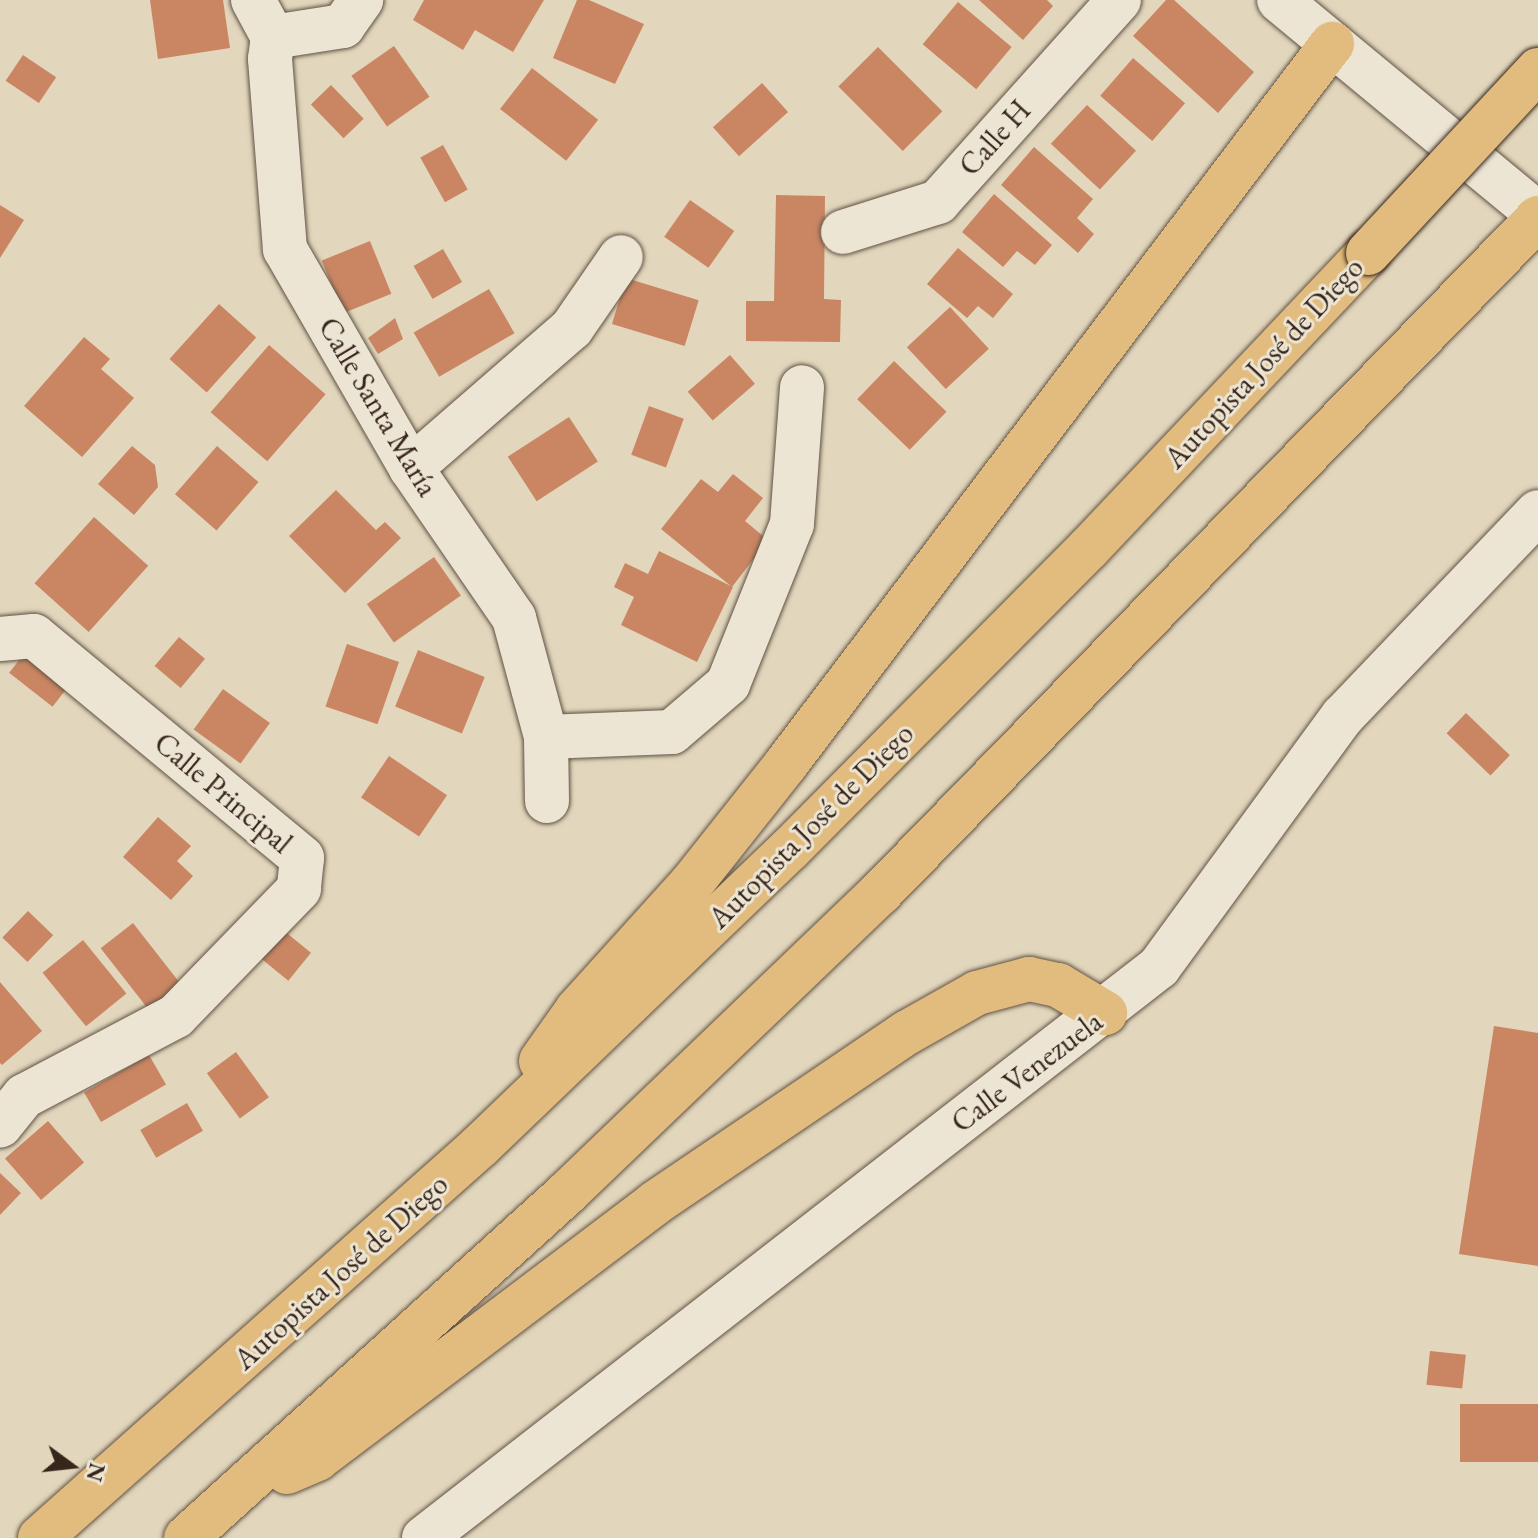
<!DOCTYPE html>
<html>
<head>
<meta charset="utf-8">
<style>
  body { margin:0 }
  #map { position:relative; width:1538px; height:1538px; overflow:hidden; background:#e2d7bd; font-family:"EB Garamond",serif }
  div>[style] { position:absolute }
  .building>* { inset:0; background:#ca8663; transform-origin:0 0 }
  .roads { filter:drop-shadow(0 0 2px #625244) drop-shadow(0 0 2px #625244) }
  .minor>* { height:44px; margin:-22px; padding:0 22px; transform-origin:22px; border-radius:22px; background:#ece5d4 }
  .highway>* { height:44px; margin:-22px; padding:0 22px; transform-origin:22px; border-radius:22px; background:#e1bc7e }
  .bridges { filter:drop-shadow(0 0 2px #37251c) drop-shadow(0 0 2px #37251c) }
  .highway-bridge>* { height:44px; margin:-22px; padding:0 22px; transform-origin:22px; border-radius:22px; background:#e1bc7e }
  span { translate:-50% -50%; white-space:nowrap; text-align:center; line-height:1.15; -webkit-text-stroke:6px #ece5d4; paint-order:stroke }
  .street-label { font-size:30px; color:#37251c }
  .north { position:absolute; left:32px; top:1426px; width:80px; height:80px; -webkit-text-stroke:6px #ece5d4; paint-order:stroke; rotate:105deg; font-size:22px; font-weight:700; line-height:32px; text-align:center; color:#37251c }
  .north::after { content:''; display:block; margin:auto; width:28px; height:36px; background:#37251c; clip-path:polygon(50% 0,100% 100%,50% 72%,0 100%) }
</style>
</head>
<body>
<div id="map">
  <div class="building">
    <i style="clip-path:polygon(150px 0,223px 0,230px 48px,158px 59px)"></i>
    <i style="clip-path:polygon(424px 0,544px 0,513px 52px,475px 30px,463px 50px,413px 20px)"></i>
    <i style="clip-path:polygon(577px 0,589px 0,644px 24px,615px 84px,553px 58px)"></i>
    <i style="clip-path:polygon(979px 0,1047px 0,1053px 6px,1023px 40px)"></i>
    <i style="clip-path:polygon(1166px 0,1174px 0,1254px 72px,1218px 113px,1133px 36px)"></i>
    <i style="left:958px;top:2px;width:70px;height:55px;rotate:40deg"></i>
    <i style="left:394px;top:46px;width:62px;height:52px;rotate:55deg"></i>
    <i style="left:878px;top:47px;width:91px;height:56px;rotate:45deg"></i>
    <i style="left:23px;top:55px;width:40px;height:31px;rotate:34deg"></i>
    <i style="left:1133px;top:58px;width:69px;height:50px;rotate:41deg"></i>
    <i style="left:532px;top:68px;width:84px;height:52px;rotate:38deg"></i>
    <i style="left:762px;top:83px;width:39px;height:66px;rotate:48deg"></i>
    <i style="left:331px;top:85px;width:47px;height:28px;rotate:46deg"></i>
    <i style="left:1087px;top:105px;width:67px;height:53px;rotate:43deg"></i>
    <i style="left:443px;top:145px;width:51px;height:26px;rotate:61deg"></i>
    <i style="clip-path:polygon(1034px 147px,1093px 199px,1077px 218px,1094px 234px,1078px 253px,1001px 185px)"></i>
    <i style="clip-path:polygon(994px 194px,1052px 245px,1035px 265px,1017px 251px,1003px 267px,962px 232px)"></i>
    <i style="clip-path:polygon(776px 195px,825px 196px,824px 299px,841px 300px,840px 342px,746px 341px,746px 301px,774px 301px)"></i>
    <i style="left:690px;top:200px;width:54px;height:45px;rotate:35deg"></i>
    <i style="clip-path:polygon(0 205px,24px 220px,0 258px)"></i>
    <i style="left:370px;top:241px;width:57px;height:52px;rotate:68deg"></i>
    <i style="clip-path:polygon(958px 248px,1013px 294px,993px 318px,978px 306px,967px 318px,927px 284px)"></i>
    <i style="left:443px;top:249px;width:38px;height:34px;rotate:60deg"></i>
    <i style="left:626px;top:278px;width:76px;height:48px;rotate:17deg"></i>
    <i style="left:489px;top:289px;width:51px;height:87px;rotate:60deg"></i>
    <i style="left:219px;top:304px;width:50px;height:74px;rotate:42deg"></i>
    <i style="left:950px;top:307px;width:57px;height:59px;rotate:47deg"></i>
    <i style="clip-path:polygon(395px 318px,403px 339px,378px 354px,368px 338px)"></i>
    <i style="clip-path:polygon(84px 337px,110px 359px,101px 369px,134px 398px,82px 457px,24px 406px)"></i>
    <i style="left:269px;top:345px;width:75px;height:89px;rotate:41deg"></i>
    <i style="left:730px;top:355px;width:38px;height:56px;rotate:49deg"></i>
    <i style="left:894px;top:361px;width:73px;height:53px;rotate:44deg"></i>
    <i style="left:649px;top:406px;width:37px;height:52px;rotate:20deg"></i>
    <i style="left:569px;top:417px;width:53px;height:73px;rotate:57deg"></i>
    <i style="clip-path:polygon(132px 446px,155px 465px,158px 487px,134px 515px,98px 484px)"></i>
    <i style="left:217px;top:446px;width:55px;height:64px;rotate:41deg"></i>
    <i style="clip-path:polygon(733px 474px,763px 498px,745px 521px,768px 540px,732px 587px,661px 529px,701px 479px,718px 492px)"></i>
    <i style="clip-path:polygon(336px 490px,376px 530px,385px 522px,401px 538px,345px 593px,289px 536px)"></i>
    <i style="left:94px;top:517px;width:73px;height:89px;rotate:42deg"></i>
    <i style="clip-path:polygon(659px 551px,733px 587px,697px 662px,621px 625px,634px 597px,614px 587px,625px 563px,648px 574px)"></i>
    <i style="left:434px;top:557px;width:47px;height:82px;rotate:55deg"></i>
    <i style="left:179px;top:637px;width:34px;height:38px;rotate:40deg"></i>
    <i style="left:347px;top:644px;width:55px;height:66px;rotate:19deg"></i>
    <i style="left:27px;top:650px;width:55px;height:29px;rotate:38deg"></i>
    <i style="left:418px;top:650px;width:72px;height:61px;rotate:22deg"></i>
    <i style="left:223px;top:689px;width:58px;height:50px;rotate:36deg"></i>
    <i style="left:1466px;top:713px;width:61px;height:28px;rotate:44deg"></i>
    <i style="left:389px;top:756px;width:70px;height:50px;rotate:34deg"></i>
    <i style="clip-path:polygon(158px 817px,191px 846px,177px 861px,193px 876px,171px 900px,123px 857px)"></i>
    <i style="left:28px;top:911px;width:35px;height:37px;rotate:44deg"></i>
    <i style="left:133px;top:923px;width:79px;height:41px;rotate:52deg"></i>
    <i style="left:283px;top:930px;width:36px;height:36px;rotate:39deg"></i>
    <i style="left:83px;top:940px;width:69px;height:52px;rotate:51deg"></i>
    <i style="clip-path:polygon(0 982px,42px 1031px,2px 1065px,0 1063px)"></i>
    <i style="clip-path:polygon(1494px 1026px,1538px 1033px,1538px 1266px,1459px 1254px)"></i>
    <i style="left:236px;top:1052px;width:56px;height:36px;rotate:54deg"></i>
    <i style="left:149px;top:1055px;width:34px;height:75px;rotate:60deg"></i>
    <i style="left:187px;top:1103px;width:32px;height:54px;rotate:60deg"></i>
    <i style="left:48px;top:1121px;width:55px;height:57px;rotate:49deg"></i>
    <i style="clip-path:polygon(0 1173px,21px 1193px,0 1215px)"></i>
    <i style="left:1430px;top:1351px;width:36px;height:34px;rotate:6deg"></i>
    <i style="left:1538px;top:1404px;width:58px;height:78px;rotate:90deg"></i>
  </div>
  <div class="roads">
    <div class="minor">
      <i style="left:253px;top:0;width:42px;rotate:61.6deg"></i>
      <i style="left:273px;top:37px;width:22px;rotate:98deg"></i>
      <i style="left:270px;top:59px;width:191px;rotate:85.5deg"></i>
      <i style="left:285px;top:249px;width:253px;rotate:60.1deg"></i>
      <i style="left:411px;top:468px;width:182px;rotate:55.5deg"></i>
      <i style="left:514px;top:618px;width:123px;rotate:74.9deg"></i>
      <i style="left:546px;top:737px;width:64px;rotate:89.1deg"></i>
      <i style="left:1279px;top:0;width:336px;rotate:39.6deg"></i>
      <i style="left:273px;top:37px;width:71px;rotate:-8.9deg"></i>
      <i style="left:343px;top:26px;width:32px;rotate:-55deg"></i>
      <i style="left:843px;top:232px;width:100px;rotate:-17.5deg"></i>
      <i style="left:938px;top:202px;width:271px;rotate:-48.1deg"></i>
      <i style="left:411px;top:468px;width:213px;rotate:-41deg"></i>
      <i style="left:572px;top:328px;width:86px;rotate:-55.4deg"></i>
      <i style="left:0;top:639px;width:34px;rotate:-5deg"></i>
      <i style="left:34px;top:636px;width:348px;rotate:39.6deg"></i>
      <i style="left:302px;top:858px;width:31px;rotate:96deg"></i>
      <i style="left:299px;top:889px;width:177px;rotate:134.1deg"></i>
      <i style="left:176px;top:1016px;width:172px;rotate:152.2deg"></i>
      <i style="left:24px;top:1096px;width:38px;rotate:129deg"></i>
      <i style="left:546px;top:737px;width:126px;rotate:-2.3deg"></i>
      <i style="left:672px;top:732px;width:74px;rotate:-40.6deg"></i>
      <i style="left:728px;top:684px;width:172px;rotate:-68.2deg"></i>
      <i style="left:792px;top:524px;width:137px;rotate:-85.8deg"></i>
      <i style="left:424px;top:1538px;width:931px;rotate:-37.84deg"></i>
      <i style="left:1159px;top:967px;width:311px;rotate:-53.8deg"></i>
      <i style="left:1343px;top:716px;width:282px;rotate:-46.3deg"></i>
    </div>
    <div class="highway">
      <i style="left:541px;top:1061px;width:62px;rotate:-54.8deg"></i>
      <i style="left:577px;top:1010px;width:170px;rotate:-47.9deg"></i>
      <i style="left:691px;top:884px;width:153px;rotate:-51.6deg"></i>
      <i style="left:786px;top:764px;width:904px;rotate:-52.83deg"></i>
      <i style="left:287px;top:1472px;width:33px;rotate:-23deg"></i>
      <i style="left:317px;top:1459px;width:424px;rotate:-37.1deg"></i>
      <i style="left:655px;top:1203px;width:305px;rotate:-34.1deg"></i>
      <i style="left:908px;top:1032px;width:79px;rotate:-29.5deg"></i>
      <i style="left:977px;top:993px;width:54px;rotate:-15.1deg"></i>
      <i style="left:1029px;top:979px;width:30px;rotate:12deg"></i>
      <i style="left:1058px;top:985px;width:55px;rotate:30.8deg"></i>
      <i style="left:40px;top:1538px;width:588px;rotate:-41.69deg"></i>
      <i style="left:479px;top:1147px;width:431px;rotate:-43.8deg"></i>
      <i style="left:790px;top:849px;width:424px;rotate:-45.2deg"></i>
      <i style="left:1089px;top:548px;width:406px;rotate:-46.6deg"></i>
      <i style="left:186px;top:1538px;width:514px;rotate:-42.16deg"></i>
      <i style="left:567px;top:1193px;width:434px;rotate:-43.8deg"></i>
      <i style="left:880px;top:893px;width:943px;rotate:-45.73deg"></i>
    </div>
  </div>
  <div class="bridges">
    <div class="highway-bridge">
      <i style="left:1368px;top:253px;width:250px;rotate:-47.1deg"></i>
    </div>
  </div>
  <div class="street-label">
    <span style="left:995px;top:138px;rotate:-48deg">Calle H</span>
    <span style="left:1264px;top:363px;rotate:-47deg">Autopista José de Diego</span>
    <span style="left:378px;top:407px;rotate:59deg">Calle Santa María</span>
    <span style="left:223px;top:793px;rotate:40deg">Calle Principal</span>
    <span style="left:811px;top:826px;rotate:-45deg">Autopista José de Diego</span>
    <span style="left:1027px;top:1072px;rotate:-37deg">Calle Venezuela</span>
    <span style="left:341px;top:1272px;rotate:-42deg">Autopista José de Diego</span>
  </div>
  <div class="north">N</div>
</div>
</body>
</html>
